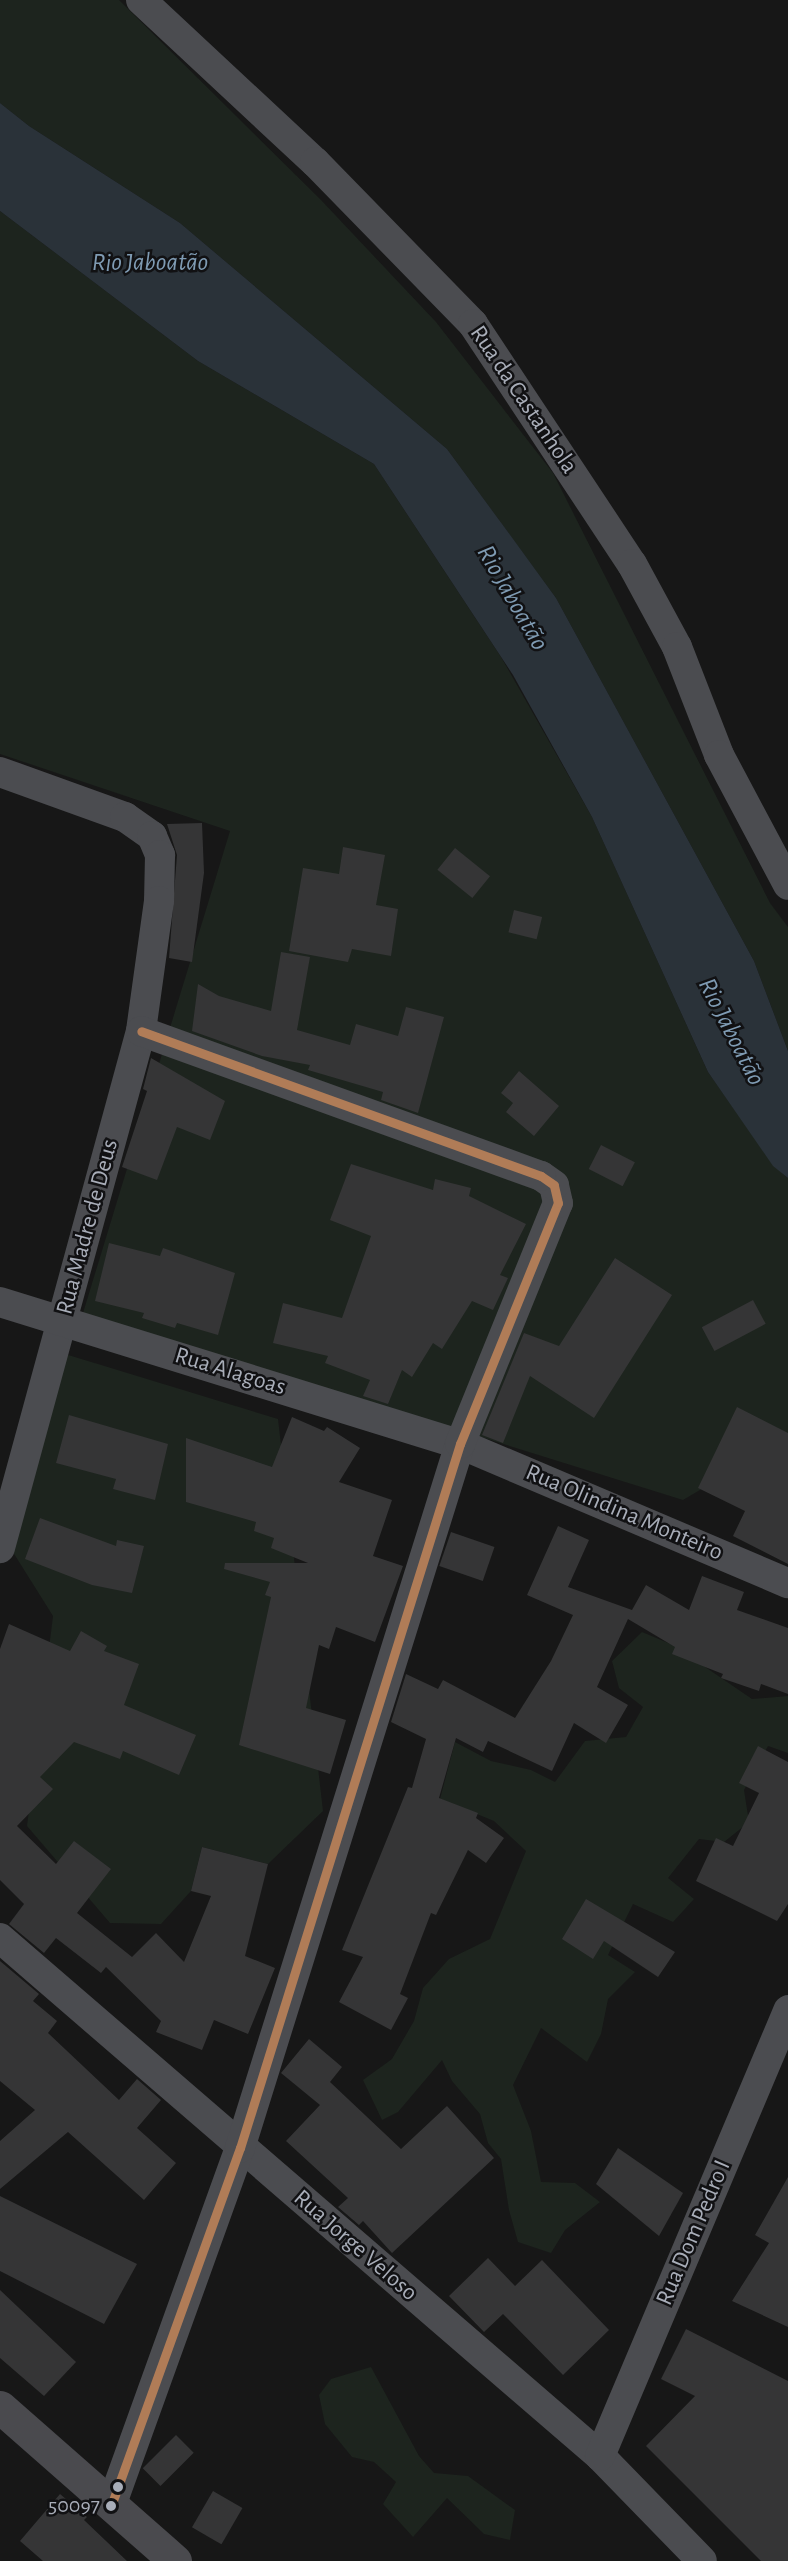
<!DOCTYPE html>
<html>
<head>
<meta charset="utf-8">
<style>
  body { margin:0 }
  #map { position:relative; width:788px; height:2561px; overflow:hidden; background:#171717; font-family:"Alegreya Sans",sans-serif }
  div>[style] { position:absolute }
  .green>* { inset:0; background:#1d241e }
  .water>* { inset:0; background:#2a3239 }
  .building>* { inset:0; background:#353536; transform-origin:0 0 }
  .street>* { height:30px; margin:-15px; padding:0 15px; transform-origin:15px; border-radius:15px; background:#4b4c50 }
  .secondary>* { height:33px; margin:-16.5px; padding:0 16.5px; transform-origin:16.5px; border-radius:16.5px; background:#4a4a4e }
  .bus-1>* { height:9px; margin:-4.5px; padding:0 4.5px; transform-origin:4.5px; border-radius:4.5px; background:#b07c57 }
  .dots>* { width:16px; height:16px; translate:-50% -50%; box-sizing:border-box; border:3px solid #111113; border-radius:50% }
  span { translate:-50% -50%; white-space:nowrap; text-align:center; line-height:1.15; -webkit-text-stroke:5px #111113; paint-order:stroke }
  .bus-label { font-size:22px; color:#a8adb8 }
  .right { translate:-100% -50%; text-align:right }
  .street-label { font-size:24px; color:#a8adb8 }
  .water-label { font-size:26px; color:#7f9bb3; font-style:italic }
</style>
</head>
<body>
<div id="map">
  <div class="green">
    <i style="clip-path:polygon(0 0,119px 0,321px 200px,436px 322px,553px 473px,770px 903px,788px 927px,788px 1051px,754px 961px,556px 598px,447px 449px,180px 223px,29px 126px,0 103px)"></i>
    <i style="clip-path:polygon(0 211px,198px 361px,374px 464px,501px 657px,592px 817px,708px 1072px,773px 1165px,788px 1178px,788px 1438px,683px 1500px,83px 1313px,230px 831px,0 754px)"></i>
    <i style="clip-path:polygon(65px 1354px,278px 1419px,323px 1811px,268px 1864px,202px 1847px,191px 1891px,161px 1924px,110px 1923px,27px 1826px,53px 1616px,11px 1549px)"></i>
    <i style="clip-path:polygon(642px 1632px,673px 1645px,752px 1699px,788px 1696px,788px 1753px,768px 1746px,744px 1790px,749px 1822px,724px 1842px,699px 1839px,668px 1878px,694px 1899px,673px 1922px,633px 1904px,608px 1955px,635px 1972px,608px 1999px,601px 2034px,587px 2062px,541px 2028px,513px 2085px,531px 2131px,541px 2182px,575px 2183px,600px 2202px,565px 2230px,551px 2253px,518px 2242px,509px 2210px,501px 2159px,488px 2143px,480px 2114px,452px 2081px,442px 2060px,398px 2112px,382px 2120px,363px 2080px,392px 2059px,414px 2021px,423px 1988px,449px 1959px,490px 1939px,526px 1851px,494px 1821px,440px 1799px,455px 1742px,491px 1761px,531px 1770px,555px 1782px,585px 1741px,626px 1737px,643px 1707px,619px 1688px,612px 1661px)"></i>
    <i style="clip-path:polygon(371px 2367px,419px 2456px,434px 2473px,468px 2476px,515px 2510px,510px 2540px,484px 2534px,447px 2498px,413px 2537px,383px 2504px,396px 2482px,374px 2462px,352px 2457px,325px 2424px,319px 2395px,331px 2379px)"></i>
  </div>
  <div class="water">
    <i style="clip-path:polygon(0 103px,29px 126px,180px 223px,447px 449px,516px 543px,556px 598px,754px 961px,788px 1051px,788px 1178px,773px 1166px,708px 1072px,592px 817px,513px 675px,374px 464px,198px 361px,0 211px)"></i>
  </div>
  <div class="building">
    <i style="clip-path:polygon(202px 823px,204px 873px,192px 962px,169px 958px,177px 855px,167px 824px)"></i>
    <i style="clip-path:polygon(343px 847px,385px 855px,376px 905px,398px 909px,391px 956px,352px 949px,348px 962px,289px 951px,303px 868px,339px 874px)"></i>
    <i style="left:455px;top:848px;width:45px;height:28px;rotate:39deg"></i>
    <i style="left:514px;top:910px;width:29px;height:23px;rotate:14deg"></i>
    <i style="clip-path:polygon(281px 952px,310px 957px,297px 1030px,350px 1045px,356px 1024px,398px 1036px,406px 1007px,444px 1017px,418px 1113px,381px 1100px,383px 1092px,308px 1070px,310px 1065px,262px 1056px,192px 1031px,198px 984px,219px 996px,271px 1011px)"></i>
    <i style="clip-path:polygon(151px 1058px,225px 1101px,210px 1140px,177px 1127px,157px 1180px,122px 1167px,147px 1091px,143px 1089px)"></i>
    <i style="clip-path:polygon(519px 1071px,559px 1106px,534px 1136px,506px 1112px,513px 1103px,501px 1093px)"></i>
    <i style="left:601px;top:1145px;width:38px;height:27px;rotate:27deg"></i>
    <i style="clip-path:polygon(351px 1164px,433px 1190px,435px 1179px,471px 1188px,469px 1196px,526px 1224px,500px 1275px,508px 1278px,493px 1310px,472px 1301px,442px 1349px,433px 1343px,412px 1377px,402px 1370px,388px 1404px,363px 1396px,370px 1380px,325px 1363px,328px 1356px,273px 1343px,283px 1303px,342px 1318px,371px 1236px,330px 1220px)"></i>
    <i style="clip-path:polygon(109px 1243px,160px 1256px,163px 1248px,235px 1273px,218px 1335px,177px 1323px,175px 1328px,142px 1318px,144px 1313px,95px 1301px)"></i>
    <i style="clip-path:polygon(615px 1258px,672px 1295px,594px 1418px,530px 1376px,503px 1443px,482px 1435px,524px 1333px,559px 1346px)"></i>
    <i style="left:753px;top:1300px;width:27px;height:58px;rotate:62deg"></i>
    <i style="clip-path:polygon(737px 1407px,788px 1433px,788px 1564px,733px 1536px,745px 1511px,698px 1488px)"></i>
    <i style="clip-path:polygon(69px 1415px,168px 1444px,155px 1500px,113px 1489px,116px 1479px,56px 1463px)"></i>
    <i style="clip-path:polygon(292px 1417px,324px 1431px,327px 1427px,360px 1448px,339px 1482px,392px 1500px,373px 1556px,403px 1566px,375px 1642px,336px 1627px,329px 1649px,319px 1645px,306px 1708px,346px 1720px,330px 1774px,239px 1745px,271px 1597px,265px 1595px,270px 1582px,224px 1569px,225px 1563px,308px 1563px,271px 1548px,274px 1538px,254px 1531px,256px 1522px,186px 1502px,186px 1438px,272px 1467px)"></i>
    <i style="clip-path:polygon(40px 1518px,116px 1546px,117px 1540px,144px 1546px,132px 1593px,92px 1585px,25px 1559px)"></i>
    <i style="clip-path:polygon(558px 1526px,589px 1540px,568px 1587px,632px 1610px,646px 1585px,689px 1610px,702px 1576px,744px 1592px,737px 1610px,788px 1628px,788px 1694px,761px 1684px,759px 1691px,721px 1678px,723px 1674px,672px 1654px,675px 1647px,628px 1619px,597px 1687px,628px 1705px,606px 1743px,574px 1723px,552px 1771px,488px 1741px,483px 1752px,456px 1738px,439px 1798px,478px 1813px,476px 1818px,504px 1838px,486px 1863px,468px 1850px,436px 1915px,431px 1913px,400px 1994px,408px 1998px,391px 2030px,339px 2002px,363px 1957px,342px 1950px,408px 1787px,412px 1788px,426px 1739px,391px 1722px,406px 1674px,438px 1689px,443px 1680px,515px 1718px,551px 1661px,573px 1615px,527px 1595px)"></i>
    <i style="left:451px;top:1532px;width:46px;height:36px;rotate:19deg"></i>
    <i style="clip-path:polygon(9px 1624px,70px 1651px,81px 1631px,107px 1646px,104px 1651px,139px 1664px,124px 1705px,196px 1735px,179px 1775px,123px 1751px,120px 1759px,74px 1742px,40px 1777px,53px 1789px,17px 1826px,56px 1864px,74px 1841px,111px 1869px,77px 1913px,132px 1957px,156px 1933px,184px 1962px,211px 1896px,191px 1891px,202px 1847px,268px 1864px,245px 1956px,275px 1968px,248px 2034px,214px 2020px,202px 2050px,156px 2032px,161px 2021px,106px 1967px,101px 1973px,56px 1938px,44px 1953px,9px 1924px,24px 1904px,0 1880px,0 1649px)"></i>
    <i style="clip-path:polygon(758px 1746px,788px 1762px,788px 1904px,777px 1921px,696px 1881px,716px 1838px,733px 1846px,759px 1793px,739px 1783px)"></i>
    <i style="clip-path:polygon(586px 1899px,675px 1952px,658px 1977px,604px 1941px,593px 1959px,562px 1939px)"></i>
    <i style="clip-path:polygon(0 1961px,39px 1994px,33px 2001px,57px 2021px,48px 2033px,119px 2100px,137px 2079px,161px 2100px,137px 2128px,176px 2163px,144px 2200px,68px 2132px,0 2189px,0 2141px,35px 2110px,0 2081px)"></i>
    <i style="clip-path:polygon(309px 2039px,342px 2067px,330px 2082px,401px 2149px,447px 2106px,494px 2158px,392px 2253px,363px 2221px,359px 2225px,338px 2207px,348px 2198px,286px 2141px,320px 2105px,281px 2073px)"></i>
    <i style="clip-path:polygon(618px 2148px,683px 2193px,659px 2236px,596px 2184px)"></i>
    <i style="clip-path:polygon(788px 2177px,788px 2327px,732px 2301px,769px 2243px,755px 2235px)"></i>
    <i style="clip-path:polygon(0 2196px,137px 2264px,104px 2324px,0 2271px)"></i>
    <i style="clip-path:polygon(488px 2258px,515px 2286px,542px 2260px,609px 2330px,563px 2375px,503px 2314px,484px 2332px,449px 2296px)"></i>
    <i style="clip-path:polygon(0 2290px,76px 2362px,44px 2396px,0 2358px)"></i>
    <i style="clip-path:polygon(686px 2329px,788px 2381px,788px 2561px,761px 2561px,646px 2446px,695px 2396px,661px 2379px)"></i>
    <i style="left:176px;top:2435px;width:25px;height:47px;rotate:45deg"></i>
    <i style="left:213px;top:2491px;width:34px;height:42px;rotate:30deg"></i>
    <i style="clip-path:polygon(60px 2494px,87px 2517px,84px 2520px,127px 2561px,43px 2561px,20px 2541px)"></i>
  </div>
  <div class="street">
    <i style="left:141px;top:0;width:238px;rotate:43deg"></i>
    <i style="left:315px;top:162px;width:226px;rotate:45.7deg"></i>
    <i style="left:473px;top:324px;width:288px;rotate:56.5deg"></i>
    <i style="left:632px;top:564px;width:94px;rotate:61.5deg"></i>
    <i style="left:677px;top:647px;width:116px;rotate:68.7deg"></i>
    <i style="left:719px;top:755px;width:147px;rotate:62deg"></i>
    <i style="left:0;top:772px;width:133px;rotate:19.8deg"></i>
    <i style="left:125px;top:817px;width:33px;rotate:35deg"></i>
    <i style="left:152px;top:836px;width:21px;rotate:67deg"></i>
    <i style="left:160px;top:855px;width:46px;rotate:91.2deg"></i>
    <i style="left:159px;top:901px;width:131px;rotate:97.9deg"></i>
    <i style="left:141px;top:1031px;width:536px;rotate:105.26deg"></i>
    <i style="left:0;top:1302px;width:481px;rotate:17.2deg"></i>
    <i style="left:460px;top:1444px;width:356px;rotate:23deg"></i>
    <i style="left:0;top:1938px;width:793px;rotate:40.81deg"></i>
    <i style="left:600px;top:2456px;width:146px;rotate:45.8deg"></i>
    <i style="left:600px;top:2456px;width:484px;rotate:-67.1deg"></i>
    <i style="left:111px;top:2506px;width:381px;rotate:-70.2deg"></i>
    <i style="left:240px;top:2148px;width:738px;rotate:-72.65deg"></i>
    <i style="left:460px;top:1444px;width:260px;rotate:-67.9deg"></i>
    <i style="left:558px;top:1203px;width:18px;rotate:-103deg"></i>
    <i style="left:554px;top:1185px;width:16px;rotate:-145deg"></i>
    <i style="left:541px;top:1176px;width:425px;rotate:-160.1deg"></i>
  </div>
  <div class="secondary">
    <i style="left:0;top:2407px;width:233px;rotate:41.3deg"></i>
  </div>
  <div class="bus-1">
    <i style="left:111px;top:2506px;width:381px;rotate:-70.2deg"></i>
    <i style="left:240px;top:2148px;width:738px;rotate:-72.65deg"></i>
    <i style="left:460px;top:1444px;width:260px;rotate:-67.9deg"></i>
    <i style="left:558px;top:1203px;width:18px;rotate:-103deg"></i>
    <i style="left:554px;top:1185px;width:16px;rotate:-145deg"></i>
    <i style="left:541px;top:1176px;width:425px;rotate:-160.1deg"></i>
  </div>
  <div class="dots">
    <i style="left:118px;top:2487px;background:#a8adb8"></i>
    <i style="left:111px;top:2506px;background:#a8adb8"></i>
  </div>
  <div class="bus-label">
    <span class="right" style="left:100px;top:2506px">50097</span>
  </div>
  <div class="street-label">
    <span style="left:523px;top:400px;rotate:56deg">Rua da Castanhola</span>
    <span style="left:88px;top:1227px;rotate:-75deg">Rua Madre de Deus</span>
    <span style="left:230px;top:1372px;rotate:17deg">Rua Alagoas</span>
    <span style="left:624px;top:1513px;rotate:23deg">Rua Olindina Monteiro</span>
    <span style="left:694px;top:2233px;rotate:-67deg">Rua Dom Pedro I</span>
    <span style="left:355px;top:2246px;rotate:41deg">Rua Jorge Veloso</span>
  </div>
  <div class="water-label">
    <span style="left:150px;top:263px">Rio Jaboatão</span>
    <span style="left:512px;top:598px;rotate:60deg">Rio Jaboatão</span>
    <span style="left:731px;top:1032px;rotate:63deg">Rio Jaboatão</span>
  </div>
</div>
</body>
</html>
